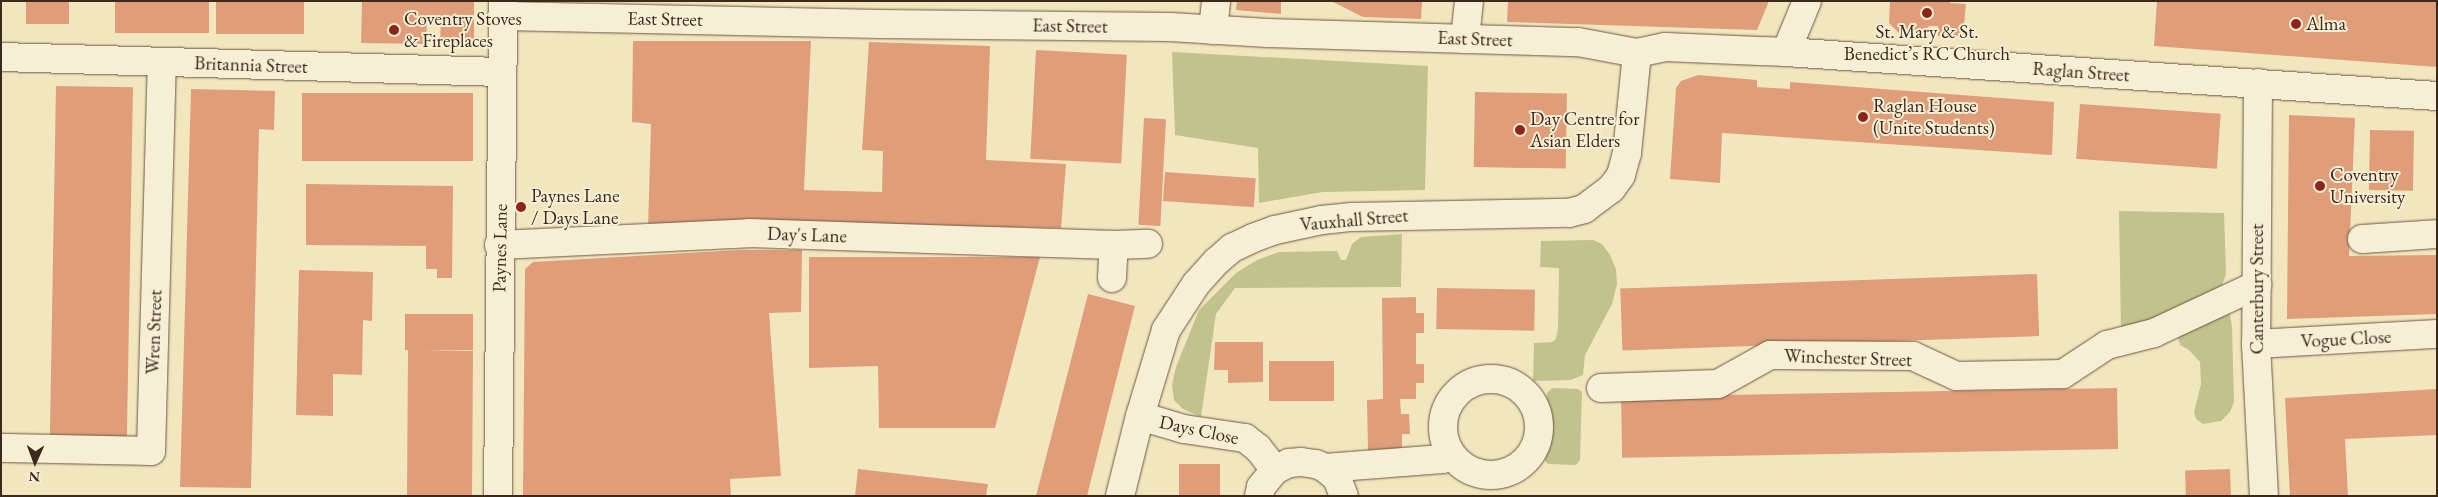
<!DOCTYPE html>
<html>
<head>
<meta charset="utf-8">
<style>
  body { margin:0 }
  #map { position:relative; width:2438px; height:497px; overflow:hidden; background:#f2e6be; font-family:"EB Garamond",serif }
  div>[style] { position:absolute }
  .green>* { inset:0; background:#c2c38c }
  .building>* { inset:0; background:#e09d79; transform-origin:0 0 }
  .roads { filter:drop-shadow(0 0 1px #6a5844) drop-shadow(0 0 1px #6a5844) }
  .street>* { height:28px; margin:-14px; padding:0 14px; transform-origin:14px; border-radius:14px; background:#f7efd5 }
  .street>.ring { margin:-14px; padding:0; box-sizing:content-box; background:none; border:28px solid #f7efd5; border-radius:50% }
  .secondary>* { height:28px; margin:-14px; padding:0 14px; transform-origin:14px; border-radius:14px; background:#f7efd5 }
  .dots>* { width:14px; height:14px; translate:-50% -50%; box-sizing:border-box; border:2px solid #f7efd5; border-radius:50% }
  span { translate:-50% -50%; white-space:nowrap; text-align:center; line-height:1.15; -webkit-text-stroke:4px #f7efd5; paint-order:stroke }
  .poi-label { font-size:19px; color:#3d281c }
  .left { translate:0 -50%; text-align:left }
  .street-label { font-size:19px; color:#3d281c }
  .frame { position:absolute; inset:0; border:2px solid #3d281c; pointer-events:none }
  .north { position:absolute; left:10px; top:437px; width:50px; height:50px; -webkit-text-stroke:4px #f7efd5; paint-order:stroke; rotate:182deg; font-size:14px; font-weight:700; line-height:20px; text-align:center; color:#3d281c }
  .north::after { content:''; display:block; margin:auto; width:18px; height:22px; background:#3d281c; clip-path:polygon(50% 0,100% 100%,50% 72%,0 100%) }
</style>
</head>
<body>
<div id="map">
  <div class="green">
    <i style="clip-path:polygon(1172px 52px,1428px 66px,1425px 190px,1323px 192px,1259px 203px,1258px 148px,1175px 135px)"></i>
    <i style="clip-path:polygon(2119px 211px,2224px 213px,2226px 274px,2222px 286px,2216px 295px,2121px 331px)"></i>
    <i style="clip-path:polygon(1402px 234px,1401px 287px,1235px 288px,1216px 314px,1201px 417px,1183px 409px,1174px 400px,1172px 385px,1176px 367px,1199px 310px,1236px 273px,1257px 260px,1279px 252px,1337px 251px,1341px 260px,1346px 260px,1352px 244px,1361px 237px)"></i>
    <i style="clip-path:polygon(1593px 240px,1602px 244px,1610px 255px,1616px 269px,1617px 284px,1612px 304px,1585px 355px,1583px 375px,1571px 380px,1533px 381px,1534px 343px,1552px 342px,1556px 339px,1558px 328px,1559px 268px,1540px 267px,1541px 241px)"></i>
    <i style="clip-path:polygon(2227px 311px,2230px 315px,2232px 326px,2234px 402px,2230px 412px,2221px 421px,2203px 424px,2196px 419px,2194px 412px,2201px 384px,2200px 362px,2189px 350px,2180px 345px,2177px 334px)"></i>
    <i style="clip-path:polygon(1552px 388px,1578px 389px,1582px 392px,1580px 460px,1576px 465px,1548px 464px,1545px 461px,1547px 393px)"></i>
  </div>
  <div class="building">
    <i style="left:26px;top:1px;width:43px;height:23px"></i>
    <i style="left:115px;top:1px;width:94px;height:32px"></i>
    <i style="left:216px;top:1px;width:88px;height:33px"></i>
    <i style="clip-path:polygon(362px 1px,474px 1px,474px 43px,440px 42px,441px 18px,427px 18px,426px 44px,361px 43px)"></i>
    <i style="clip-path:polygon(1237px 1px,1281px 1px,1281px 14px,1236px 10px)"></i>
    <i style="clip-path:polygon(1331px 1px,1422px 1px,1421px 19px,1363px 17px)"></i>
    <i style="clip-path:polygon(1508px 1px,1769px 1px,1757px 30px,1507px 22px)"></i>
    <i style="clip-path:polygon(1890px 1px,1950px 1px,1950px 3px,1966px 4px,1963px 36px,1938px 36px,1938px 26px,1929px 26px,1920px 35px,1900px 34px,1889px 23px)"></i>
    <i style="clip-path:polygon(2157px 1px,2437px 1px,2437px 67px,2154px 46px)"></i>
    <i style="clip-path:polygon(633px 41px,811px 41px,804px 190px,882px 192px,883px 151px,862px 150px,869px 42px,990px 46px,986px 160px,1066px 164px,1061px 228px,811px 223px,648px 229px,651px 124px,632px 122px)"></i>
    <i style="left:1036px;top:50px;width:91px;height:109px;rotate:3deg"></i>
    <i style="clip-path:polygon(1698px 75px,1757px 80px,1757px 87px,1790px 89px,1790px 82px,2054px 102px,2052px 155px,1722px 133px,1720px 183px,1670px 179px,1676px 88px,1681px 81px)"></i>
    <i style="left:56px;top:86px;width:77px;height:351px;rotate:1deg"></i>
    <i style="clip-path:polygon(191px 89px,275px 91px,274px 130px,259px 129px,251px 488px,180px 487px)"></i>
    <i style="left:1475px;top:92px;width:92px;height:75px;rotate:1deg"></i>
    <i style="left:302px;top:93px;width:171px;height:68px"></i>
    <i style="left:2080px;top:104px;width:141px;height:55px;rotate:4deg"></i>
    <i style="clip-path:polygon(2289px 115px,2355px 118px,2349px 256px,2437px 255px,2437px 314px,2287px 319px)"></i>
    <i style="left:1144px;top:118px;width:22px;height:107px;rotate:3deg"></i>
    <i style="left:2370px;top:130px;width:44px;height:60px;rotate:1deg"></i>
    <i style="left:1165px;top:172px;width:91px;height:29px;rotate:4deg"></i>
    <i style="clip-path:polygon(306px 184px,453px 186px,452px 278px,437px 278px,437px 269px,426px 269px,426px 246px,306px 245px)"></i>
    <i style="clip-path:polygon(739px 250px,802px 250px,801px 312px,769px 313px,781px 476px,730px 479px,731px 496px,523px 496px,525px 269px,533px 262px)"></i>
    <i style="clip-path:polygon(809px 257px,1040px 257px,995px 428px,879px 428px,878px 366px,809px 368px)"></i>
    <i style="clip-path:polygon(299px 270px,373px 272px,372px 321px,363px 320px,362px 375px,333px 374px,333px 416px,296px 415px)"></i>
    <i style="left:2037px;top:274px;width:62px;height:417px;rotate:88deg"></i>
    <i style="left:1437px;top:288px;width:98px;height:41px;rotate:1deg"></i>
    <i style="clip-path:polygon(1088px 294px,1135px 306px,1108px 412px,1087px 496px,1036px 496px)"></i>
    <i style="clip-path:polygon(1416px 297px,1416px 313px,1424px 313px,1424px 333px,1416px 333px,1416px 364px,1424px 364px,1424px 383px,1416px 383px,1416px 399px,1400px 399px,1401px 414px,1409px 414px,1410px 434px,1402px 434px,1402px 449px,1368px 450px,1367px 400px,1383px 399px,1382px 298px)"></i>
    <i style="clip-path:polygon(405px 314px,473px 314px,473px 350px,422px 350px,473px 351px,472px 496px,407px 496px,408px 350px,405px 350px)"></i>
    <i style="clip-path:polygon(1215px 342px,1263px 342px,1263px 382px,1228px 383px,1228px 370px,1214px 370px)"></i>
    <i style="left:1269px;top:361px;width:65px;height:40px"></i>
    <i style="left:2117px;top:388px;width:61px;height:496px;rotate:89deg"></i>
    <i style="clip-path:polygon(2437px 389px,2437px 435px,2345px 439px,2348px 496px,2290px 496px,2285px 398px)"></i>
    <i style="left:1179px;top:464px;width:41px;height:32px"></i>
    <i style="clip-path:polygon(858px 469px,988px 484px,986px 496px,855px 496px)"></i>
    <i style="left:2230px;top:469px;width:27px;height:45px;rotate:88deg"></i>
  </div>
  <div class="roads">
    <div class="street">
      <i style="left:502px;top:16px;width:378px;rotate:1.2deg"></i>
      <i style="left:880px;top:24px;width:290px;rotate:0.6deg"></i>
      <i style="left:1170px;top:27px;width:98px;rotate:3.5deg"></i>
      <i style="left:1268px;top:33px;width:310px;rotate:1.7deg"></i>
      <i style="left:1578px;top:42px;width:60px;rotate:10.6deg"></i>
      <i style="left:1637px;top:53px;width:29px;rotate:-12deg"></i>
      <i style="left:1665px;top:47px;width:121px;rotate:2.4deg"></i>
      <i style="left:1786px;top:52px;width:652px;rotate:3.87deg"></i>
      <i style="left:1213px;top:30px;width:29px;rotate:-84deg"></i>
      <i style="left:1465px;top:39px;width:38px;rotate:-84deg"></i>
      <i style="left:1786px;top:52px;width:55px;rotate:-67.6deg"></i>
      <i style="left:1px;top:57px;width:500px;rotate:1.72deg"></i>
      <i style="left:2258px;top:83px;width:261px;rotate:90.4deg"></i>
      <i style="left:2256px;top:344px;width:152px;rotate:87deg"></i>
      <i style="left:2362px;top:239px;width:75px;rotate:-3.8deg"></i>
      <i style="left:499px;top:245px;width:250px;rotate:-2.7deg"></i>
      <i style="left:749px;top:233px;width:365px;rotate:1.9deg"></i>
      <i style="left:1114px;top:245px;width:34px;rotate:-2deg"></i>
      <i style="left:1112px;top:278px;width:33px;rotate:-87deg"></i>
      <i style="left:2256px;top:344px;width:181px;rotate:-3.2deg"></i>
      <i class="ring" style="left:1443px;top:379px;width:68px;height:68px"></i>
      <i style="left:1601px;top:388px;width:117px;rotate:-2deg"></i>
      <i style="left:1718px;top:384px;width:60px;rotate:-29.1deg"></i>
      <i style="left:1770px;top:355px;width:143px;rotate:0.4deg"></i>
      <i style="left:1913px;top:356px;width:47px;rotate:24.9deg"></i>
      <i style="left:1956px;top:376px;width:107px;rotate:-1.1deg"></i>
      <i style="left:2063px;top:374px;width:53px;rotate:-33.4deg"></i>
      <i style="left:2107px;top:345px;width:49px;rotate:-14.3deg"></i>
      <i style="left:2154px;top:333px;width:114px;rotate:-25deg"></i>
      <i style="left:1140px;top:416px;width:46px;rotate:16.5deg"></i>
      <i style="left:1184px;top:429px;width:62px;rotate:8.4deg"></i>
      <i style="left:1245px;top:438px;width:16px;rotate:38deg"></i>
      <i style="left:1258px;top:448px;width:28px;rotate:52deg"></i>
      <i style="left:1px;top:448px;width:150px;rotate:1.1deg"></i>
      <i style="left:151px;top:451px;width:389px;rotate:-88.4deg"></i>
      <i style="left:1325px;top:468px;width:118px;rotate:-4.4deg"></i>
      <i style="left:1443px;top:459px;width:9px;rotate:-32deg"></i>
      <i style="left:1120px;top:496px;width:82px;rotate:-76deg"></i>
      <i style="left:1140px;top:416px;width:90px;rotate:-73.2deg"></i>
      <i style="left:1166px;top:330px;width:55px;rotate:-56.9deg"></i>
      <i style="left:1196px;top:284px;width:31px;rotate:-48deg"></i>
      <i style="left:1217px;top:261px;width:20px;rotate:-41deg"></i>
      <i style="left:1232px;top:248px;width:23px;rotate:-25deg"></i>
      <i style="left:1253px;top:238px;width:23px;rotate:-20deg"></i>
      <i style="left:1275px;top:230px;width:48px;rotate:-12deg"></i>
      <i style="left:1322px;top:220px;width:30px;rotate:-6deg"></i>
      <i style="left:1352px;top:217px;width:217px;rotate:-1.1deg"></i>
      <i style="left:1569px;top:213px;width:16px;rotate:-15deg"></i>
      <i style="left:1584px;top:209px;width:34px;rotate:-37deg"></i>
      <i style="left:1611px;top:189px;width:17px;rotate:-54deg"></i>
      <i style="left:1621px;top:175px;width:23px;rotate:-75deg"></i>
      <i style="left:1627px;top:153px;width:100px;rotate:-84.3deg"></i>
      <i style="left:1259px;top:496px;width:9px;rotate:-77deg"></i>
      <i style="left:1261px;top:487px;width:22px;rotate:-51deg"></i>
      <i style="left:1275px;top:470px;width:16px;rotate:-27deg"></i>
      <i style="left:1289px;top:463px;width:12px;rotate:-5deg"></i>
      <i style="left:1301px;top:462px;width:15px;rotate:8deg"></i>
      <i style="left:1316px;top:464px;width:10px;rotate:24deg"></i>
      <i style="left:1325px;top:468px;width:16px;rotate:40deg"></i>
      <i style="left:1337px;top:478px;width:19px;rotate:69deg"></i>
    </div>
    <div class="secondary">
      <i style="left:498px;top:496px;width:495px;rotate:-89.4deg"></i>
    </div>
  </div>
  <div class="dots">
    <i style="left:1927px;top:13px;background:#8f2418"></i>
    <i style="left:2296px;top:24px;background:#8f2418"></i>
    <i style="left:394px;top:30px;background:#8f2418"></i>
    <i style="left:1863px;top:117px;background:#8f2418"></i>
    <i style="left:1520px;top:130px;background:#8f2418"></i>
    <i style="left:2320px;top:186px;background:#8f2418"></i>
    <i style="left:521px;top:207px;background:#8f2418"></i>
  </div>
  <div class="poi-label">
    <span class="left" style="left:404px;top:30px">Coventry Stoves<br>&amp; Fireplaces</span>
    <span class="left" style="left:2306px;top:24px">Alma</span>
    <span style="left:1927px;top:43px">St. Mary &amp; St.<br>Benedict’s RC Church</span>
    <span class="left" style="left:1873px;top:117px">Raglan House<br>(Unite Students)</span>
    <span class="left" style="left:1530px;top:130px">Day Centre for<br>Asian Elders</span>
    <span class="left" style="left:2330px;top:186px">Coventry<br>University</span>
    <span class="left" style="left:531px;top:207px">Paynes Lane<br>/ Days Lane</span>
  </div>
  <div class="street-label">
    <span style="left:665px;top:19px;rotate:1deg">East Street</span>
    <span style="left:1070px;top:26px;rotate:1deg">East Street</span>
    <span style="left:1475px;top:39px;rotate:2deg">East Street</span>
    <span style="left:251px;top:65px;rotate:2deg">Britannia Street</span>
    <span style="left:2081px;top:72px;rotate:4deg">Raglan Street</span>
    <span style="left:1354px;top:220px;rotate:-5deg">Vauxhall Street</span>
    <span style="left:807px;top:235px;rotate:2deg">Day's Lane</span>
    <span style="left:500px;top:248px;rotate:-89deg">Paynes Lane</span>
    <span style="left:2257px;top:289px;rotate:-90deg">Canterbury Street</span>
    <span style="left:154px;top:332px;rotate:-88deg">Wren Street</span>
    <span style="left:2346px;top:339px;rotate:-3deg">Vogue Close</span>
    <span style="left:1848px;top:358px;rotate:2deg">Winchester Street</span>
    <span style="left:1199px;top:430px;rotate:12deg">Days Close</span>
  </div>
  <div class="frame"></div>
  <div class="north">N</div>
</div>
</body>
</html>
